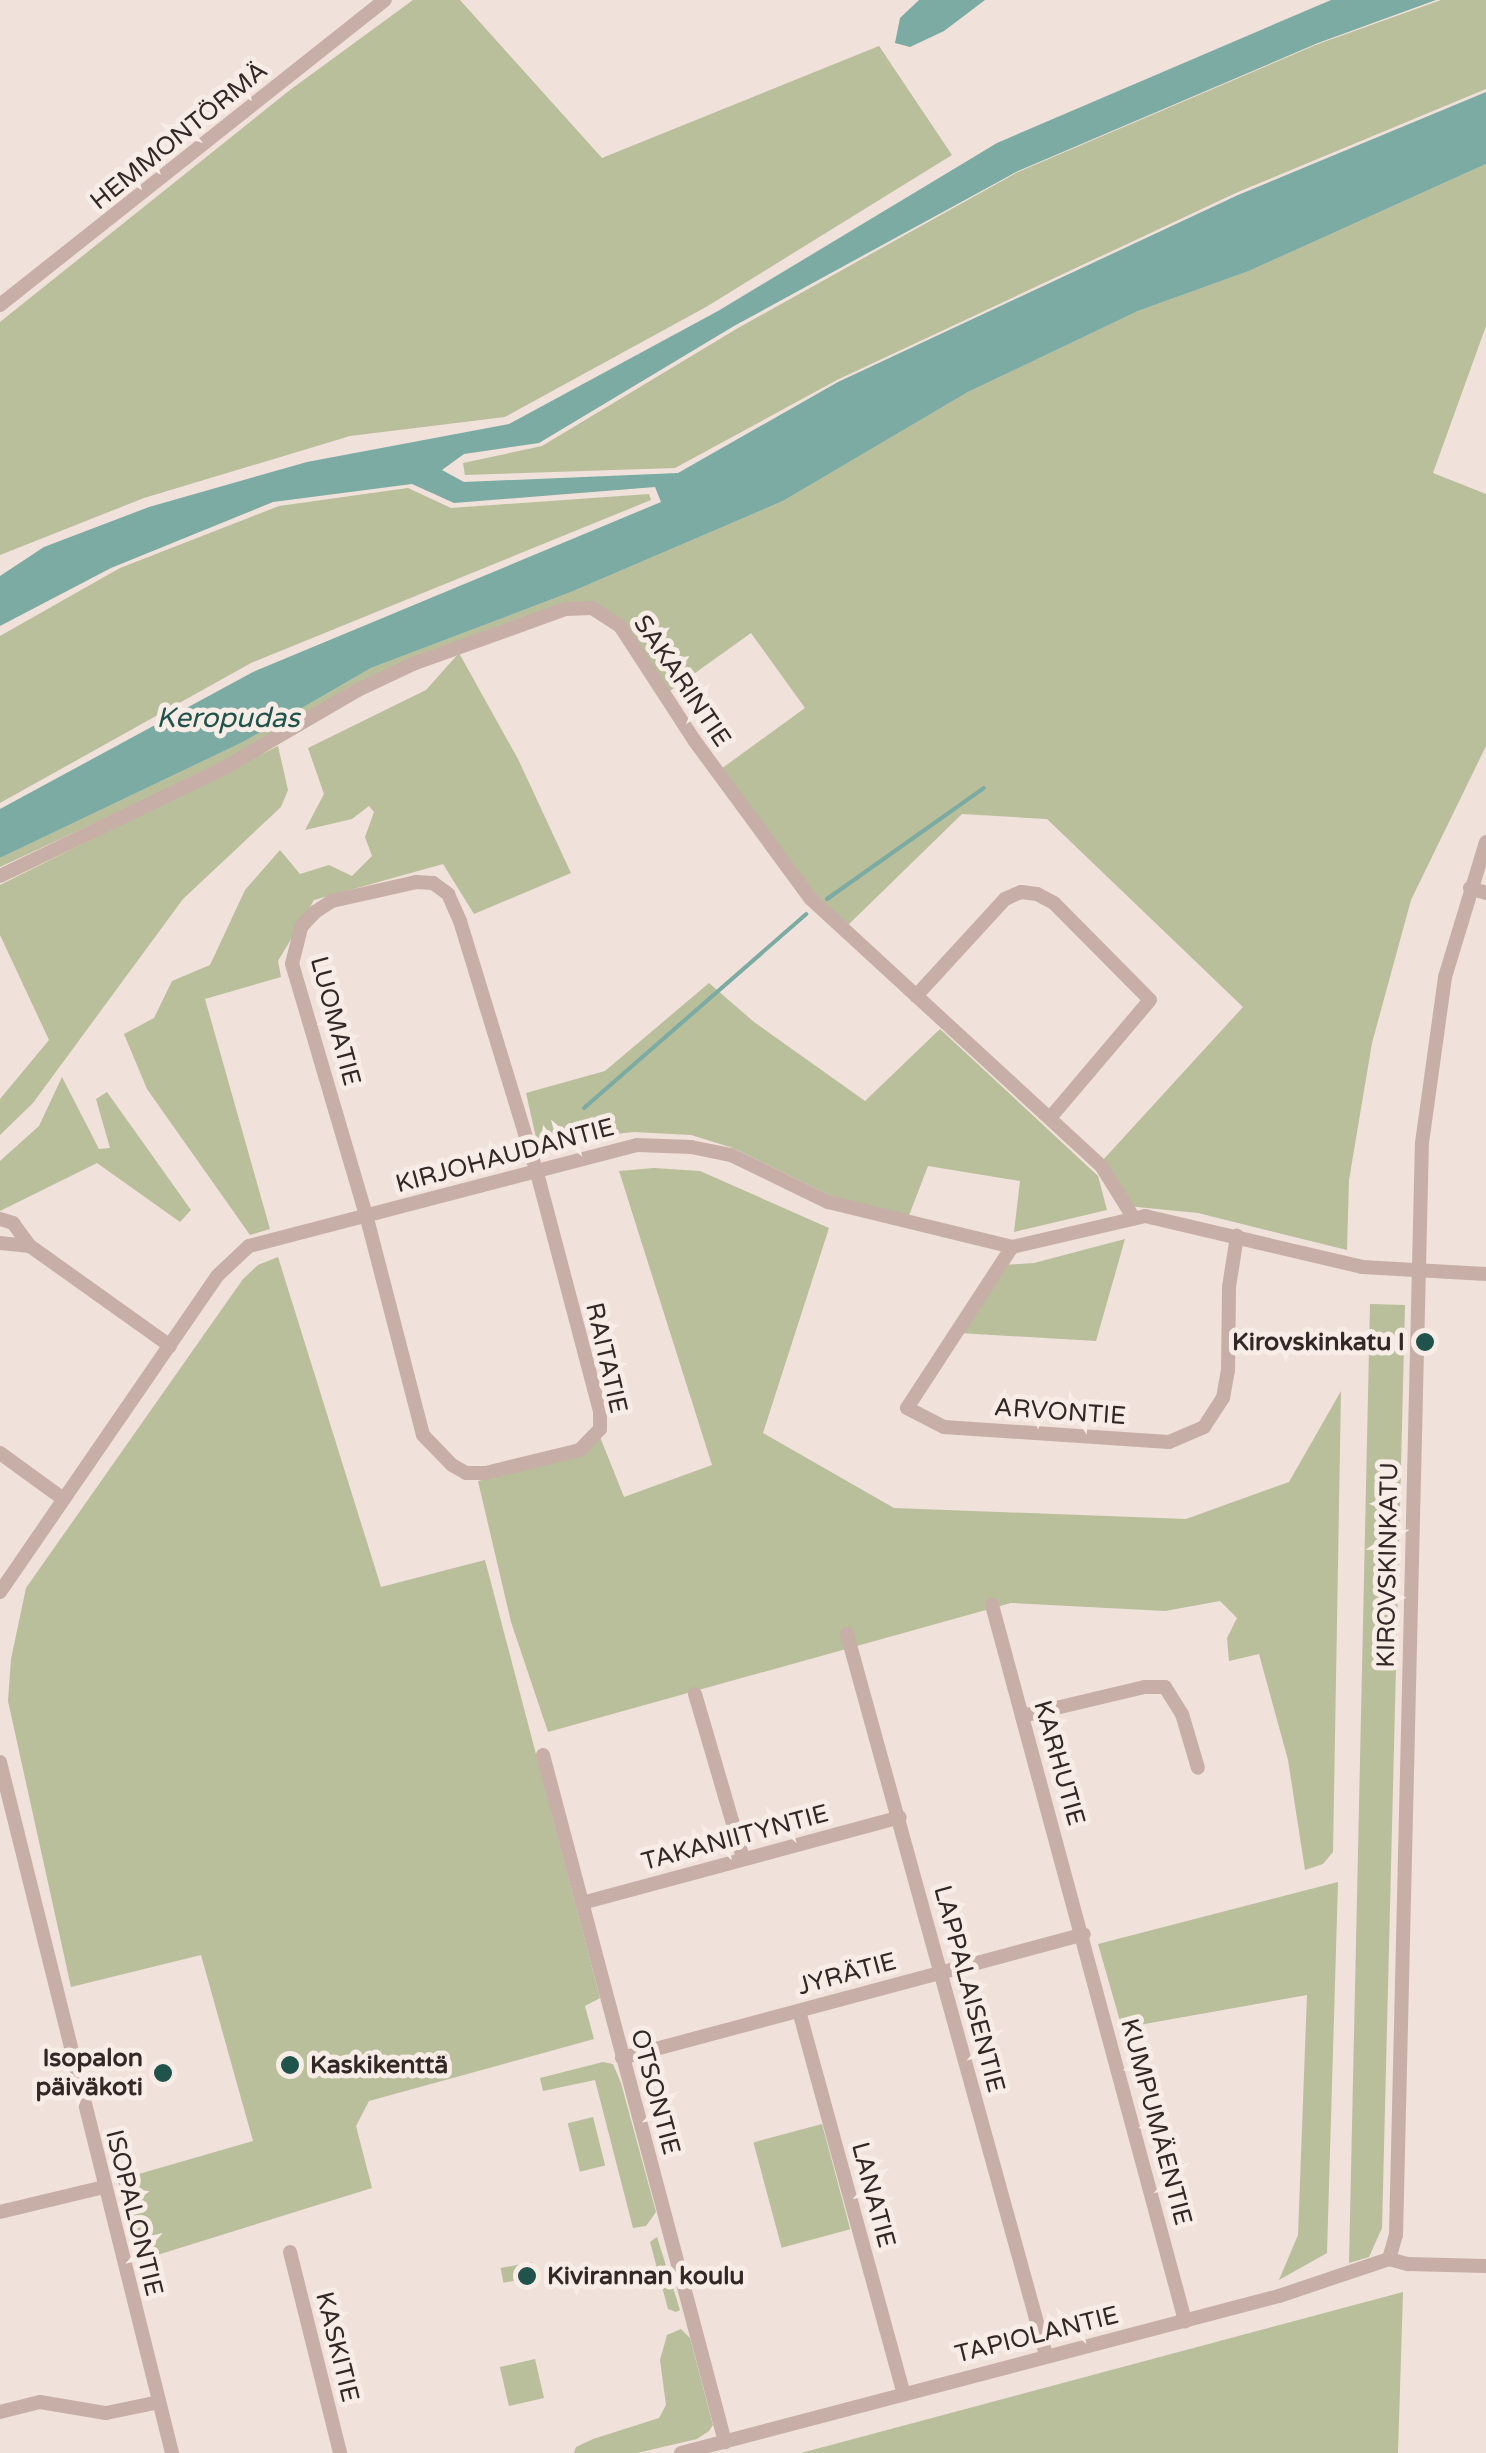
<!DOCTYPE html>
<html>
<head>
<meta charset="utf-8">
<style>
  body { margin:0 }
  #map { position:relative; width:1486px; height:2453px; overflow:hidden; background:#f0e1da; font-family:"Varela Round",sans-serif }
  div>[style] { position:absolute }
  .green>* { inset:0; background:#b9be9b; transform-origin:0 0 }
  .water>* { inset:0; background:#7baba3 }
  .stream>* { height:4px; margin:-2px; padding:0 2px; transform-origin:2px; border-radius:2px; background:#7baba3 }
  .minor>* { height:14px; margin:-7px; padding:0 7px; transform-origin:7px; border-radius:7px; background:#c7afa7 }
  .dots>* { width:28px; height:28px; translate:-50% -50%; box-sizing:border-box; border:5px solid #f8ece6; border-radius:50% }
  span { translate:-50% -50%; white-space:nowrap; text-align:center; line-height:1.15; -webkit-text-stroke:10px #f8ece6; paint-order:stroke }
  .street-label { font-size:25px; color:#342827 }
  .poi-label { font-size:25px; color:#342827; font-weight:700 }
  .right { translate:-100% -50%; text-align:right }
  .left { translate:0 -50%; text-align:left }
  .water-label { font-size:28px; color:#1f534b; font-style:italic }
</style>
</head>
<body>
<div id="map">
  <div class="green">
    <i style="clip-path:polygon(413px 0,460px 0,602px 158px,879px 46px,952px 155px,706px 307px,505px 417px,350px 436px,144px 498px,0 555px,0 322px,290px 90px)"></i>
    <i style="clip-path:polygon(1441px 0,1486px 0,1486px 89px,1238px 192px,837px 380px,675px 468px,465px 475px,463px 463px,542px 446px,738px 328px,1018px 172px,1318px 44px)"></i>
    <i style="clip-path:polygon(1486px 164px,1486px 326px,1433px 473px,1486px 494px,1486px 746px,1411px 900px,1372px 1043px,1349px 1180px,1347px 1250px,1198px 1213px,1127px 1206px,1103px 1160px,1243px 1007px,1047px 819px,962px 814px,846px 927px,804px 889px,721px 769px,805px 708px,751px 633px,667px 693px,623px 623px,592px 603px,411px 660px,222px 764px,0 867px,0 858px,243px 742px,371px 668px,571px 592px,783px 501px,968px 392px,1138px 311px,1249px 271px)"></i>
    <i style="clip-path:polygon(408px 488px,451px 508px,649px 494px,651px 500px,251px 663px,0 803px,0 636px,120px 568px,279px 506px)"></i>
    <i style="clip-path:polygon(459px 653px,518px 759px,571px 873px,474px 914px,443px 864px,314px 900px,278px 961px,281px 977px,205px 999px,270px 1229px,250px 1235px,147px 1089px,124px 1034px,154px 1018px,172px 981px,210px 965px,245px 890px,280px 850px,300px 874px,329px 865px,352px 876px,372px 856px,365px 837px,374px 812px,369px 806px,352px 819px,305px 830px,324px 794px,308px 748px,426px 690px)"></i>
    <i style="clip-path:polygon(278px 746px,288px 790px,281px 807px,183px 899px,33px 1103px,0 1135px,0 1099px,49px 1040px,0 935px,0 885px)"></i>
    <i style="clip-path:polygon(709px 983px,754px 1022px,865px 1101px,940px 1029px,1098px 1176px,1107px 1210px,1014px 1232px,1020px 1181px,928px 1166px,908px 1218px,831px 1196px,733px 1148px,691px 1135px,634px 1132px,587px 1137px,539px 1151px,526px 1093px,605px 1071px)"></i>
    <i style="clip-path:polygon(62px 1077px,99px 1149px,110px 1148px,96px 1099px,107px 1092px,191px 1210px,180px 1222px,97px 1163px,0 1211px,0 1161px,39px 1126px)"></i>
    <i style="clip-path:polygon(654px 1168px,700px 1171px,829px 1228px,763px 1433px,894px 1508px,1186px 1519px,1289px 1482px,1341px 1391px,1333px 1852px,1323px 1864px,1305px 1870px,1288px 1760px,1259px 1654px,1229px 1661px,1227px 1638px,1237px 1618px,1220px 1601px,1165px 1611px,1011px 1603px,548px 1732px,511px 1622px,478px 1481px,580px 1454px,600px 1437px,624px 1497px,712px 1465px,619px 1171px)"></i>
    <i style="clip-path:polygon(1125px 1239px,1096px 1341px,959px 1333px,1004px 1265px,1034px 1263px)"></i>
    <i style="clip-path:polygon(278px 1257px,381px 1587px,485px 1560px,600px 1998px,585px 2006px,594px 2039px,369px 2101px,356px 2126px,372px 2188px,138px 2261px,118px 2180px,253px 2141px,201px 1955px,71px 1987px,8px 1701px,11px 1659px,26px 1588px,243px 1279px,258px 1265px)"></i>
    <i style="clip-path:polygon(1370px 1304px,1405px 1305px,1382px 2228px,1369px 2257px,1349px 2263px)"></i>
    <i style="clip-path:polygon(1338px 1882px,1327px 2253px,1279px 2280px,1298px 2235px,1307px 1995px,1122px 2028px,1098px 1944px)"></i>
    <i style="clip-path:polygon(603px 2062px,613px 2064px,621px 2083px,656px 2212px,646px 2226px,633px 2228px,595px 2080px,543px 2091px,540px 2078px)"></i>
    <i style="left:593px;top:2117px;width:50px;height:26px;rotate:76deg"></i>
    <i style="left:822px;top:2124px;width:109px;height:71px;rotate:75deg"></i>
    <i style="clip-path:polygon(657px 2237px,680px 2310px,676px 2312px,668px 2309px,650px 2242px)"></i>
    <i style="left:532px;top:2262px;width:15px;height:32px;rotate:79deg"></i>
    <i style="clip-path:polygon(1403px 2292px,1398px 2453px,801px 2453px)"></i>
    <i style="clip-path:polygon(681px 2329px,690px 2338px,713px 2425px,709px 2431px,697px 2439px,637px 2453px,574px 2453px,576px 2447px,593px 2439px,659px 2418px,666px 2405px,660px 2360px,667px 2335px)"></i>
    <i style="left:535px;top:2359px;width:40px;height:36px;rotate:77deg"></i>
  </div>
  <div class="water">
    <i style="clip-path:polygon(919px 0,985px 0,944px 31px,910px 47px,895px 43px,900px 18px)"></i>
    <i style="clip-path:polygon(1331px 0,1436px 0,1318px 43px,1018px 171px,734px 326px,539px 443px,464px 454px,442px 470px,464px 482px,678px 473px,838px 382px,1238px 195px,1486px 92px,1486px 164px,1249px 271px,1138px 311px,968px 392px,783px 501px,571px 592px,371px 668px,243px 742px,0 858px,0 809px,253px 672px,661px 502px,655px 487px,454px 503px,412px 484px,273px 502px,111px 568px,0 626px,0 576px,44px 547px,149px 507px,307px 462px,509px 424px,718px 311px,997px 143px)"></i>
  </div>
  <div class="stream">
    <i style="left:827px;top:899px;width:192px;rotate:-35.3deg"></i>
    <i style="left:584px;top:1108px;width:295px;rotate:-41.1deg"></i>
  </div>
  <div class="minor">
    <i style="left:0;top:305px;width:491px;rotate:-38.4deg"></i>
    <i style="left:0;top:876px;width:249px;rotate:-25.7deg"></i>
    <i style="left:224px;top:768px;width:155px;rotate:-30.2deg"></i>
    <i style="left:358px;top:690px;width:61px;rotate:-25.3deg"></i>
    <i style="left:413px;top:664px;width:163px;rotate:-19.8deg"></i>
    <i style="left:566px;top:609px;width:26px;rotate:-2deg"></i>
    <i style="left:592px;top:608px;width:33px;rotate:33deg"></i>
    <i style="left:620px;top:626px;width:136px;rotate:57deg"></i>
    <i style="left:694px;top:740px;width:197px;rotate:53.7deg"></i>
    <i style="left:811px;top:899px;width:396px;rotate:42.6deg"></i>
    <i style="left:1102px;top:1167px;width:59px;rotate:58.2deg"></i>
    <i style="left:416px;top:882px;width:17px;rotate:3deg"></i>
    <i style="left:433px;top:883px;width:19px;rotate:36deg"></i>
    <i style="left:448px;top:894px;width:30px;rotate:66deg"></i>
    <i style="left:460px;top:921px;width:259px;rotate:73deg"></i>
    <i style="left:536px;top:1169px;width:251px;rotate:75.2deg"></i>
    <i style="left:600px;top:1412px;width:17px;rotate:90deg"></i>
    <i style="left:600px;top:1429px;width:29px;rotate:134deg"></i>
    <i style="left:580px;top:1450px;width:97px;rotate:166.3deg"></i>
    <i style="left:486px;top:1473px;width:20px;rotate:180deg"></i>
    <i style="left:466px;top:1473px;width:16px;rotate:-150deg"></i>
    <i style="left:452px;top:1465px;width:42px;rotate:-134deg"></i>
    <i style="left:423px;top:1435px;width:227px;rotate:-104.5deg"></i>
    <i style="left:366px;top:1215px;width:262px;rotate:-106.4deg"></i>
    <i style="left:292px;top:964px;width:38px;rotate:-76deg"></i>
    <i style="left:301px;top:927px;width:21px;rotate:-47deg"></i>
    <i style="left:315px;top:912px;width:20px;rotate:-33deg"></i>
    <i style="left:332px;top:901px;width:86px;rotate:-12.7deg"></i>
    <i style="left:1470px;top:888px;width:17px;rotate:17deg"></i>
    <i style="left:916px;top:996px;width:132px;rotate:-47.5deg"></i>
    <i style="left:1005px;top:899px;width:17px;rotate:-24deg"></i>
    <i style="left:1021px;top:892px;width:16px;rotate:7deg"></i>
    <i style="left:1037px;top:894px;width:19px;rotate:28deg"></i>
    <i style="left:1054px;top:903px;width:136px;rotate:45.3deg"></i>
    <i style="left:1150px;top:1000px;width:155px;rotate:130.3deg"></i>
    <i style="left:0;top:1219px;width:14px;rotate:17deg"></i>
    <i style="left:13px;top:1223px;width:29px;rotate:54deg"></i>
    <i style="left:30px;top:1246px;width:172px;rotate:35.5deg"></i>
    <i style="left:0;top:1243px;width:30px;rotate:6deg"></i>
    <i style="left:1012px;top:1247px;width:192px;rotate:123.1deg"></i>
    <i style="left:907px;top:1408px;width:42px;rotate:27.2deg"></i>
    <i style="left:944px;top:1427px;width:225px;rotate:3.8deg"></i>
    <i style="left:1169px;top:1442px;width:38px;rotate:-23deg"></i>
    <i style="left:1204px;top:1427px;width:35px;rotate:-57deg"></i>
    <i style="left:1223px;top:1398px;width:27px;rotate:-80deg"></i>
    <i style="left:1228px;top:1371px;width:84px;rotate:-89.3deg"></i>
    <i style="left:1229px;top:1287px;width:52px;rotate:-81.1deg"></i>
    <i style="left:0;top:1453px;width:77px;rotate:36deg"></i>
    <i style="left:0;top:1592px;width:383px;rotate:-55.5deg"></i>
    <i style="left:217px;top:1276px;width:44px;rotate:-43.2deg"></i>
    <i style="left:249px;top:1246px;width:401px;rotate:-14.6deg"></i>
    <i style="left:637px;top:1145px;width:54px;rotate:2.1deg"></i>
    <i style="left:691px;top:1147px;width:41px;rotate:11.3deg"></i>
    <i style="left:731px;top:1155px;width:108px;rotate:25.9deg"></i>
    <i style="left:828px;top:1202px;width:189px;rotate:13.7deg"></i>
    <i style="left:1012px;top:1247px;width:137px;rotate:-13.1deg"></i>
    <i style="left:1145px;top:1216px;width:223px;rotate:13.2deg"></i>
    <i style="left:1362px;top:1267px;width:124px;rotate:3.2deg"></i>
    <i style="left:992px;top:1605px;width:742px;rotate:74.91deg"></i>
    <i style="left:847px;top:1634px;width:748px;rotate:74.57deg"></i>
    <i style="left:695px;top:1694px;width:171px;rotate:73.7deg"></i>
    <i style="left:1022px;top:1716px;width:126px;rotate:-13.3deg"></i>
    <i style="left:1145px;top:1687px;width:20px"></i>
    <i style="left:1165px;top:1687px;width:32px;rotate:58deg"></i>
    <i style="left:1182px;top:1714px;width:56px;rotate:73.5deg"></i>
    <i style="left:543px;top:1755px;width:711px;rotate:75.16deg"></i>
    <i style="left:0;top:1762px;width:712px;rotate:76.02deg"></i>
    <i style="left:582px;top:1903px;width:329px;rotate:-15.1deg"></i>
    <i style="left:799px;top:2011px;width:395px;rotate:74.7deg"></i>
    <i style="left:622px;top:2058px;width:478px;rotate:-15deg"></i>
    <i style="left:0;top:2212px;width:107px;rotate:-13.5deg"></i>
    <i style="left:290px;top:2252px;width:207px;rotate:76deg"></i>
    <i style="left:1389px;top:2259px;width:20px;rotate:15deg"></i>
    <i style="left:1408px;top:2264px;width:78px;rotate:1.5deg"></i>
    <i style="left:0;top:2412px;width:41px;rotate:-14deg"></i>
    <i style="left:40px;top:2402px;width:67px;rotate:9.5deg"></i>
    <i style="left:106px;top:2413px;width:54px;rotate:-11.7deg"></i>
    <i style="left:681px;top:2453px;width:618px;rotate:-14.71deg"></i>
    <i style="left:1279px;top:2296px;width:116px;rotate:-18.6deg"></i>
    <i style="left:1389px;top:2259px;width:25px;rotate:-74deg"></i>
    <i style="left:1396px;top:2235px;width:1092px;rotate:-88.64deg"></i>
    <i style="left:1422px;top:1143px;width:168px;rotate:-82.1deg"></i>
    <i style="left:1445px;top:977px;width:141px;rotate:-73.1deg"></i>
  </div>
  <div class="dots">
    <i style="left:1425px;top:1342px;background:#1f534b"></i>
    <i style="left:290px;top:2065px;background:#1f534b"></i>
    <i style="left:163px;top:2073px;background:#1f534b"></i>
    <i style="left:527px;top:2276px;background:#1f534b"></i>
  </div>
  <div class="street-label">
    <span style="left:179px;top:136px;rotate:-39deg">HEMMONTÖRMÄ</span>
    <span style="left:682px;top:681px;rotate:56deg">SAKARINTIE</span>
    <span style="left:335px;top:1021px;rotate:75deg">LUOMATIE</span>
    <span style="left:505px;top:1156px;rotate:-15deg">KIRJOHAUDANTIE</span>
    <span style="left:606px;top:1358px;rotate:77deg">RAITATIE</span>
    <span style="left:1060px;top:1412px;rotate:4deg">ARVONTIE</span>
    <span style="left:1388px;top:1565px;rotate:-89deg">KIROVSKINKATU</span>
    <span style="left:1059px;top:1763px;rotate:74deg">KARHUTIE</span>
    <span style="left:735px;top:1838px;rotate:-15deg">TAKANIITYNTIE</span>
    <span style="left:847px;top:1974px;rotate:-15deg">JYRÄTIE</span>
    <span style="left:969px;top:1989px;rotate:75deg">LAPPALAISENTIE</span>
    <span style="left:655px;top:2092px;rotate:75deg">OTSONTIE</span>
    <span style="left:1156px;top:2122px;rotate:75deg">KUMPUMÄENTIE</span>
    <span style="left:873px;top:2195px;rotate:75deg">LANATIE</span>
    <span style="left:134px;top:2213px;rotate:76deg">ISOPALONTIE</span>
    <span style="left:1037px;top:2335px;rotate:-14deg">TAPIOLANTIE</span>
    <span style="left:337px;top:2347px;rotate:76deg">KASKITIE</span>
  </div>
  <div class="poi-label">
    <span class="right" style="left:1405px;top:1342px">Kirovskinkatu I</span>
    <span class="right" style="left:143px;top:2073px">Isopalon<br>päiväkoti</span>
    <span class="left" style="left:310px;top:2065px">Kaskikenttä</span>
    <span class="left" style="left:547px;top:2276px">Kivirannan koulu</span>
  </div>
  <div class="water-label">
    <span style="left:228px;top:718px">Keropudas</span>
  </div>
</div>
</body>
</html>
